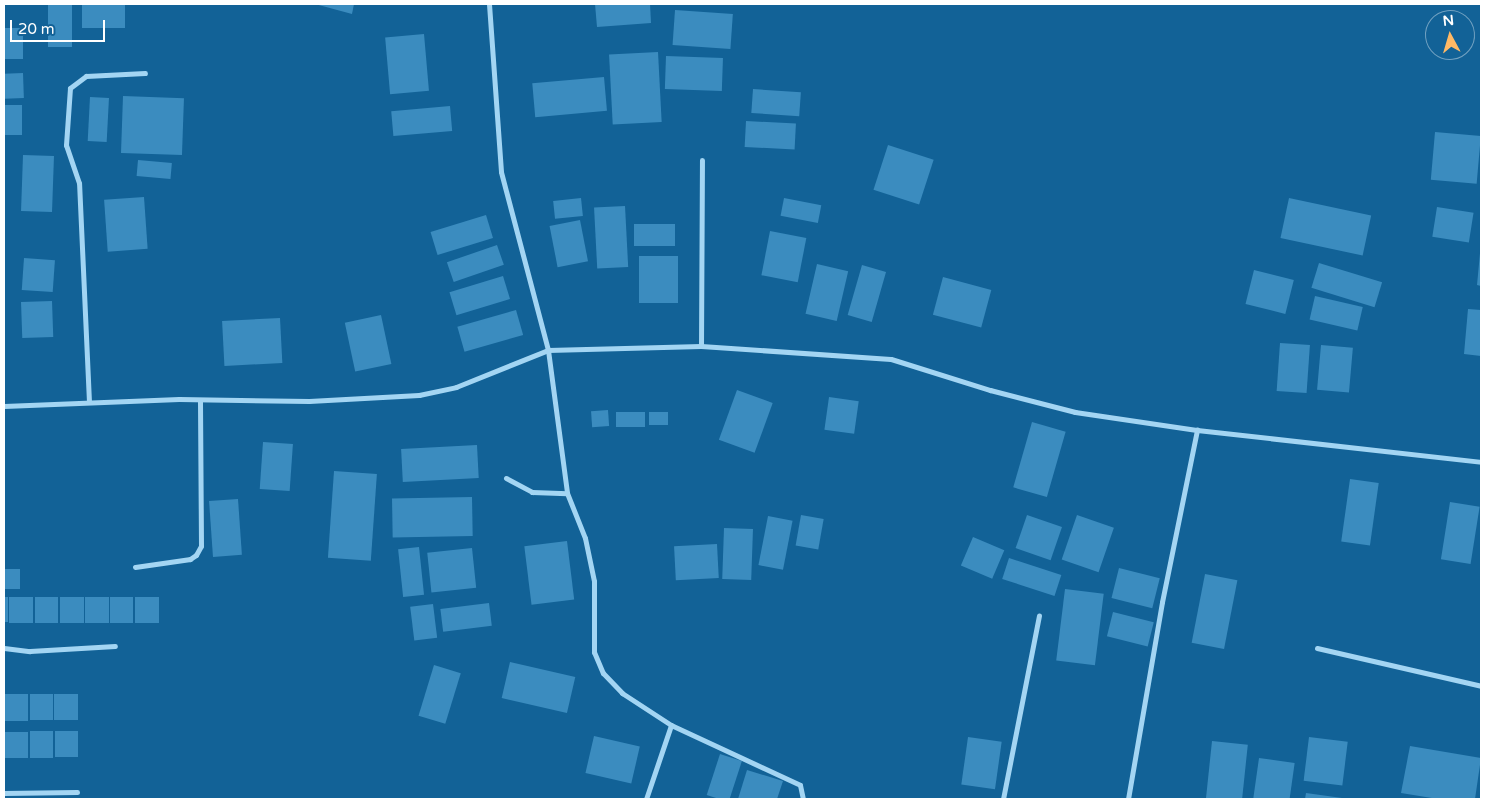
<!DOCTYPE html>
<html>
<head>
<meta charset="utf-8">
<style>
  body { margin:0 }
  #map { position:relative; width:1485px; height:803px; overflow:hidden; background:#126297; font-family:"Varela Round",sans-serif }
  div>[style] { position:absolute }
  .building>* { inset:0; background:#3b8cbf; transform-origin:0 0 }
  .minor>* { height:5px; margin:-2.5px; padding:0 2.5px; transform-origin:2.5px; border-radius:2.5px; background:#a3d5f3 }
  span { translate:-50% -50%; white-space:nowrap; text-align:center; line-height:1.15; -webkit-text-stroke:5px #126297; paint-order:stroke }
  .frame { position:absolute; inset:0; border:5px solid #fff; pointer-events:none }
  .north { position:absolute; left:1425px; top:10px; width:50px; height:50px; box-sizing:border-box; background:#126297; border:1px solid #71a1c1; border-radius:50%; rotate:354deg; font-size:14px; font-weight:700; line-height:20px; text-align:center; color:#fff }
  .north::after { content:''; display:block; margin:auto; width:18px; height:22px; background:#ffb965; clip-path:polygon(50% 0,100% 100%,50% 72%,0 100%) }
  .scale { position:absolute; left:10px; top:20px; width:95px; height:22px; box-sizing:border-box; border:2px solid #fff; border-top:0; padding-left:6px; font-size:15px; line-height:18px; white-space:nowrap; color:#fff; -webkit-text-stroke:4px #126297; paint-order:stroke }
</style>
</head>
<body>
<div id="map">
  <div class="building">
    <i style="left:48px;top:4px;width:24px;height:43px"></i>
    <i style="left:82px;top:4px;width:43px;height:24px"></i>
    <i style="clip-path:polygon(315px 4px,354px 4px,352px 14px)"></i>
    <i style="clip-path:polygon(595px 4px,650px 4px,651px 23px,597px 27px)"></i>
    <i style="left:675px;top:10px;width:58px;height:35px;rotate:4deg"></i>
    <i style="left:4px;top:28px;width:19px;height:31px"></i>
    <i style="left:424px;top:34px;width:57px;height:39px;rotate:85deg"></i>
    <i style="left:658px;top:52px;width:70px;height:49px;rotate:87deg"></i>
    <i style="left:666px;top:56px;width:57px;height:33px;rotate:2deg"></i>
    <i style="left:23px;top:73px;width:25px;height:19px;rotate:88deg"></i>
    <i style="left:604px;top:77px;width:34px;height:72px;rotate:85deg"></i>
    <i style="left:753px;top:89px;width:48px;height:24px;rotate:4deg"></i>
    <i style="left:123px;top:96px;width:61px;height:57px;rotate:2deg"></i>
    <i style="left:90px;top:97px;width:19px;height:44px;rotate:3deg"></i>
    <i style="left:4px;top:105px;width:18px;height:30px"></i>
    <i style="left:450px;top:106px;width:25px;height:59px;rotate:85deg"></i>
    <i style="left:746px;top:121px;width:50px;height:26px;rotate:3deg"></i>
    <i style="left:1435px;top:132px;width:46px;height:48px;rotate:5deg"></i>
    <i style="left:888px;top:145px;width:48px;height:47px;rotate:18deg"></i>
    <i style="left:23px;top:155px;width:31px;height:56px;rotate:2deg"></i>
    <i style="left:138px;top:160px;width:34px;height:16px;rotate:5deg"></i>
    <i style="left:144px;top:197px;width:52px;height:40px;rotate:86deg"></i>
    <i style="left:581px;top:198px;width:18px;height:28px;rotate:84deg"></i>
    <i style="left:784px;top:198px;width:38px;height:18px;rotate:11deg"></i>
    <i style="left:1289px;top:198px;width:84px;height:41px;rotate:12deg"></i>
    <i style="left:625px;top:206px;width:61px;height:31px;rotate:87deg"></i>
    <i style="left:1437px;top:207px;width:37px;height:30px;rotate:9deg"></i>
    <i style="left:486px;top:215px;width:24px;height:58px;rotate:73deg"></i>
    <i style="left:580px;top:220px;width:42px;height:31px;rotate:79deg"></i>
    <i style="left:634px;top:224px;width:41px;height:22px"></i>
    <i style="left:770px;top:231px;width:37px;height:45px;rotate:11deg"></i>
    <i style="left:497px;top:245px;width:21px;height:53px;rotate:71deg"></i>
    <i style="clip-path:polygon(1480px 253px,1481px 253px,1481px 286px,1477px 285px)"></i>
    <i style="left:639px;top:256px;width:39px;height:47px"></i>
    <i style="left:24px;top:258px;width:31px;height:32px;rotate:4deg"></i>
    <i style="left:1319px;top:263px;width:66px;height:26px;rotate:17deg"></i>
    <i style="left:817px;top:264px;width:32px;height:51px;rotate:13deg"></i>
    <i style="left:862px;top:265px;width:25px;height:52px;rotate:16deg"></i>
    <i style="left:1254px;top:270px;width:41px;height:35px;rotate:14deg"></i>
    <i style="left:503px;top:276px;width:24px;height:56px;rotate:73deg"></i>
    <i style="left:943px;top:277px;width:50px;height:39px;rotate:15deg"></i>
    <i style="left:1315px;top:296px;width:49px;height:24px;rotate:13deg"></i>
    <i style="left:52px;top:301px;width:36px;height:31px;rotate:88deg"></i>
    <i style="clip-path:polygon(1468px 309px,1481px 310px,1481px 356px,1464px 354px)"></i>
    <i style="left:516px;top:310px;width:26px;height:61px;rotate:74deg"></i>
    <i style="left:381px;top:315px;width:50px;height:37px;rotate:78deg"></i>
    <i style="left:280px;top:318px;width:45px;height:58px;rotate:87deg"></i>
    <i style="left:1280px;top:343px;width:30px;height:48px;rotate:4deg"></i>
    <i style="left:1321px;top:345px;width:32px;height:45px;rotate:5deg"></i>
    <i style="left:737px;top:390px;width:38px;height:53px;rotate:20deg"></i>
    <i style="left:829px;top:397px;width:30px;height:33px;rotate:8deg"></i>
    <i style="left:608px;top:410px;width:16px;height:17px;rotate:86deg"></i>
    <i style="left:645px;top:412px;width:15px;height:29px;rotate:90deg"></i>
    <i style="left:649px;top:412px;width:19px;height:13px"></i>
    <i style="left:1032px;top:422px;width:35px;height:68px;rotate:16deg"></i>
    <i style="left:263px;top:442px;width:30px;height:47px;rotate:4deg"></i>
    <i style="left:477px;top:445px;width:33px;height:76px;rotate:87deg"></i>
    <i style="left:334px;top:471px;width:43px;height:87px;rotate:4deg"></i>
    <i style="left:1350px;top:479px;width:29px;height:63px;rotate:8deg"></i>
    <i style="left:472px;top:497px;width:39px;height:80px;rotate:89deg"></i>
    <i style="left:238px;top:499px;width:56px;height:29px;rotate:86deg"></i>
    <i style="left:1450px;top:502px;width:30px;height:58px;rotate:9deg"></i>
    <i style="left:801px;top:515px;width:23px;height:31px;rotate:10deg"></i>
    <i style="left:1027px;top:515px;width:37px;height:35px;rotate:19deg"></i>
    <i style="left:1077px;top:515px;width:39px;height:47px;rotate:19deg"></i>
    <i style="left:768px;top:516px;width:25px;height:50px;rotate:11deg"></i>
    <i style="left:724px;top:528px;width:29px;height:51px;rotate:2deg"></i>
    <i style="left:973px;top:537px;width:34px;height:31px;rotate:23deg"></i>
    <i style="left:567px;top:541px;width:59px;height:43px;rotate:83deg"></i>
    <i style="left:717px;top:544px;width:34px;height:43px;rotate:87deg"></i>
    <i style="left:419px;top:547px;width:48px;height:21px;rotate:84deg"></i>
    <i style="left:472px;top:548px;width:40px;height:45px;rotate:84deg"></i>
    <i style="left:1009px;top:558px;width:55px;height:22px;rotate:18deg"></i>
    <i style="left:1119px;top:568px;width:42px;height:31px;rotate:14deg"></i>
    <i style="left:4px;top:569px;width:16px;height:20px"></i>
    <i style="left:1205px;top:574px;width:33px;height:70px;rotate:11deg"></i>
    <i style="left:1065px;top:589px;width:39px;height:72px;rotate:7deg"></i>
    <i style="left:4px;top:597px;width:4px;height:25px"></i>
    <i style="left:9px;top:597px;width:24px;height:26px"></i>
    <i style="left:35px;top:597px;width:23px;height:26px"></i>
    <i style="left:60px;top:597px;width:24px;height:26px"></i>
    <i style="left:85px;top:597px;width:24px;height:26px"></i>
    <i style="left:110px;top:597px;width:23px;height:26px"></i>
    <i style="left:135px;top:597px;width:24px;height:26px"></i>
    <i style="left:489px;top:603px;width:23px;height:49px;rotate:83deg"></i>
    <i style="left:433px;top:604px;width:34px;height:23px;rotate:83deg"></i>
    <i style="left:1113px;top:612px;width:42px;height:25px;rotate:14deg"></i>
    <i style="left:510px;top:662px;width:67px;height:37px;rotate:13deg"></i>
    <i style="left:434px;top:665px;width:28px;height:53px;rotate:17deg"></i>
    <i style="left:28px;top:694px;width:27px;height:24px;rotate:90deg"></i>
    <i style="left:30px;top:694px;width:23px;height:26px"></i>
    <i style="left:54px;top:694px;width:24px;height:26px"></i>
    <i style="left:30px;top:731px;width:23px;height:27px"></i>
    <i style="left:55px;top:731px;width:23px;height:26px"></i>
    <i style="left:5px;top:732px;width:23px;height:26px"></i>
    <i style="left:594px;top:736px;width:47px;height:38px;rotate:13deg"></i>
    <i style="left:968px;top:737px;width:34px;height:48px;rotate:8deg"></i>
    <i style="left:1309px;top:737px;width:39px;height:44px;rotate:7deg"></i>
    <i style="left:1212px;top:741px;width:36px;height:58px;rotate:6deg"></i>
    <i style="clip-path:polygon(1410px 746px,1481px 758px,1475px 799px,1438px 799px,1401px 793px)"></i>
    <i style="left:720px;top:754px;width:23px;height:43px;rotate:18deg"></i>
    <i style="left:1259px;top:758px;width:36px;height:41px;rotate:8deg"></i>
    <i style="clip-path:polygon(747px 770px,783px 781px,777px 799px,738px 799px)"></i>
    <i style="clip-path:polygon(1306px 793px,1342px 798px,1342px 799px,1305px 799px)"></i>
  </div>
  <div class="minor">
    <i style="left:489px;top:4px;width:168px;rotate:85.9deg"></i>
    <i style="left:501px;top:172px;width:184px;rotate:75.2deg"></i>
    <i style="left:548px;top:350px;width:144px;rotate:82.4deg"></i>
    <i style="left:567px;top:493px;width:48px;rotate:68.2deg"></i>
    <i style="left:585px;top:538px;width:44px;rotate:78.2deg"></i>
    <i style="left:594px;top:581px;width:71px;rotate:90deg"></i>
    <i style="left:594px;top:652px;width:23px;rotate:67deg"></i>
    <i style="left:603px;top:673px;width:28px;rotate:46deg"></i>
    <i style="left:622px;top:693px;width:59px;rotate:33.1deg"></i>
    <i style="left:671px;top:725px;width:142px;rotate:24.9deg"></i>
    <i style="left:800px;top:785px;width:14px;rotate:78deg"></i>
    <i style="left:701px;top:346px;width:186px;rotate:-89.7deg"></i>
    <i style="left:89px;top:402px;width:219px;rotate:-92.6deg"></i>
    <i style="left:79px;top:183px;width:40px;rotate:-108.9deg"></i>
    <i style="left:66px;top:145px;width:57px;rotate:-86deg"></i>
    <i style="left:70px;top:88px;width:20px;rotate:-37deg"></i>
    <i style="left:86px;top:76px;width:59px;rotate:-2.9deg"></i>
    <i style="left:4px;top:406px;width:175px;rotate:-2.3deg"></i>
    <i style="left:179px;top:399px;width:130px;rotate:0.9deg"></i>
    <i style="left:309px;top:401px;width:110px;rotate:-3.1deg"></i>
    <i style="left:419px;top:395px;width:38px;rotate:-12deg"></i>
    <i style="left:456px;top:387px;width:99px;rotate:-21.9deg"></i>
    <i style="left:548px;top:350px;width:153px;rotate:-1.5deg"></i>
    <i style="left:701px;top:346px;width:190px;rotate:3.9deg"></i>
    <i style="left:891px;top:359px;width:104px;rotate:17.4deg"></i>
    <i style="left:990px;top:390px;width:88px;rotate:14.5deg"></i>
    <i style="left:1075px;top:412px;width:123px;rotate:8.4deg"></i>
    <i style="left:1197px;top:430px;width:286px;rotate:6.4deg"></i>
    <i style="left:506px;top:478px;width:30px;rotate:28deg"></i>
    <i style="left:532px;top:492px;width:35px;rotate:2deg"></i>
    <i style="left:135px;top:567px;width:56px;rotate:-8.3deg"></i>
    <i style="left:190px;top:559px;width:7px;rotate:-34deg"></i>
    <i style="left:196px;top:555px;width:10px;rotate:-61deg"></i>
    <i style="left:201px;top:546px;width:146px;rotate:-90.4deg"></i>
    <i style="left:4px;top:648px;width:26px;rotate:7deg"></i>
    <i style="left:30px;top:651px;width:85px;rotate:-3.4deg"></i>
    <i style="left:1317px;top:648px;width:168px;rotate:13deg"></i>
    <i style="left:4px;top:793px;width:73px;rotate:-0.8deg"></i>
    <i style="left:646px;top:799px;width:78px;rotate:-71.3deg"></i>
    <i style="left:1003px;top:799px;width:187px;rotate:-78.9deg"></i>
    <i style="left:1128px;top:799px;width:200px;rotate:-80.2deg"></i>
    <i style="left:1162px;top:602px;width:176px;rotate:-78.5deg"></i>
  </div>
  <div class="frame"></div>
  <div class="north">N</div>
  <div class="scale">20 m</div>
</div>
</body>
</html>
